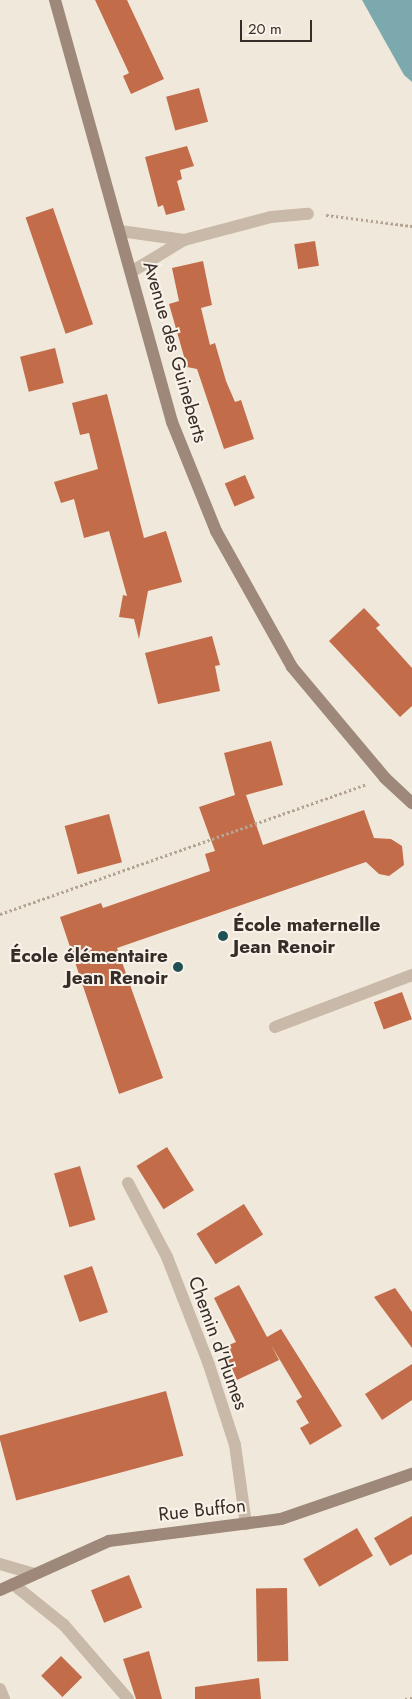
<!DOCTYPE html>
<html>
<head>
<meta charset="utf-8">
<style>
  body { margin:0 }
  #map { position:relative; width:412px; height:1699px; overflow:hidden; background:#f1e8dc; font-family:Jost,sans-serif }
  div>[style] { position:absolute }
  .water>* { inset:0; background:#7ca9ad }
  .building>* { inset:0; background:#c26c49; transform-origin:0 0 }
  .path>* { height:3px; margin-top:-1.5px; transform-origin:0; background:repeating-linear-gradient(90deg,#b5a393 0 2.5px,transparent 0 5px) }
  .lane>* { height:12px; margin:-6px; padding:0 6px; transform-origin:6px; border-radius:6px; background:#c9b9a8 }
  .street>* { height:12px; margin:-6px; padding:0 6px; transform-origin:6px; border-radius:6px; background:#c9b9a8 }
  .secondary>* { height:12px; margin:-6px; padding:0 6px; transform-origin:6px; border-radius:6px; background:#9d887a }
  .dots>* { width:14px; height:14px; translate:-50% -50%; box-sizing:border-box; border:2px solid #f9f2e8; border-radius:50% }
  span { translate:-50% -50%; white-space:nowrap; text-align:center; line-height:1.15; -webkit-text-stroke:4px #f9f2e8; paint-order:stroke }
  .street-label { font-size:19px; color:#362d28 }
  .poi-label { font-size:19px; color:#362d28; font-weight:700 }
  .left { translate:0 -50%; text-align:left }
  .right { translate:-100% -50%; text-align:right }
  .scale { position:absolute; left:240px; top:20px; width:72px; height:22px; box-sizing:border-box; border:2px solid #362d28; border-top:0; padding-left:6px; font-size:15px; line-height:18px; white-space:nowrap; color:#362d28; -webkit-text-stroke:4px #f9f2e8; paint-order:stroke }
</style>
</head>
<body>
<div id="map">
  <div class="water">
    <i style="clip-path:polygon(362px 0,412px 0,412px 82px,404px 75px)"></i>
  </div>
  <div class="building">
    <i style="clip-path:polygon(95px 0,127px 0,164px 79px,131px 94px,123px 76px,129px 73px)"></i>
    <i style="left:199px;top:88px;width:35px;height:34px;rotate:75deg"></i>
    <i style="clip-path:polygon(187px 146px,194px 166px,180px 170px,182px 179px,177px 181px,185px 210px,166px 215px,163px 205px,158px 207px,145px 157px)"></i>
    <i style="left:53px;top:208px;width:123px;height:29px;rotate:71deg"></i>
    <i style="left:315px;top:241px;width:25px;height:21px;rotate:81deg"></i>
    <i style="clip-path:polygon(203px 261px,212px 305px,201px 308px,210px 345px,215px 343px,226px 381px,235px 402px,241px 400px,254px 439px,224px 449px,197px 369px,187px 367px,169px 304px,179px 301px,172px 268px)"></i>
    <i style="left:55px;top:348px;width:36px;height:36px;rotate:76deg"></i>
    <i style="clip-path:polygon(107px 394px,144px 538px,166px 531px,182px 582px,148px 591px,139px 639px,134px 619px,119px 617px,123px 595px,127px 596px,109px 531px,84px 538px,74px 499px,61px 503px,54px 482px,98px 469px,89px 433px,80px 435px,72px 403px)"></i>
    <i style="left:245px;top:475px;width:25px;height:22px;rotate:67deg"></i>
    <i style="clip-path:polygon(364px 608px,380px 625px,376px 628px,412px 668px,412px 706px,400px 717px,329px 641px)"></i>
    <i style="clip-path:polygon(212px 636px,220px 665px,215px 666px,220px 691px,158px 704px,145px 653px)"></i>
    <i style="clip-path:polygon(271px 741px,283px 785px,246px 795px,263px 845px,364px 810px,374px 838px,391px 839px,402px 846px,404px 865px,389px 876px,379px 874px,366px 862px,117px 948px,163px 1078px,119px 1094px,60px 917px,101px 903px,103px 908px,210px 871px,205px 854px,215px 851px,199px 807px,235px 795px,224px 753px)"></i>
    <i style="left:109px;top:814px;width:50px;height:46px;rotate:75deg"></i>
    <i style="left:402px;top:992px;width:29px;height:30px;rotate:70deg"></i>
    <i style="left:167px;top:1147px;width:51px;height:36px;rotate:58deg"></i>
    <i style="left:80px;top:1166px;width:56px;height:27px;rotate:74deg"></i>
    <i style="left:244px;top:1204px;width:36px;height:56px;rotate:58deg"></i>
    <i style="left:92px;top:1266px;width:49px;height:30px;rotate:71deg"></i>
    <i style="clip-path:polygon(239px 1285px,267px 1337px,281px 1329px,342px 1426px,310px 1445px,300px 1428px,309px 1423px,296px 1401px,302px 1397px,271px 1345px,279px 1360px,237px 1380px,222px 1348px,236px 1342px,214px 1298px)"></i>
    <i style="clip-path:polygon(395px 1288px,412px 1312px,412px 1348px,374px 1297px)"></i>
    <i style="clip-path:polygon(412px 1364px,412px 1400px,382px 1420px,365px 1394px)"></i>
    <i style="left:166px;top:1391px;width:67px;height:173px;rotate:75deg"></i>
    <i style="clip-path:polygon(412px 1516px,412px 1554px,390px 1566px,374px 1538px)"></i>
    <i style="left:357px;top:1528px;width:32px;height:62px;rotate:60deg"></i>
    <i style="left:129px;top:1575px;width:35px;height:41px;rotate:68deg"></i>
    <i style="left:287px;top:1588px;width:73px;height:31px;rotate:89deg"></i>
    <i style="clip-path:polygon(149px 1651px,162px 1699px,136px 1699px,123px 1659px)"></i>
    <i style="left:61px;top:1656px;width:30px;height:28px;rotate:45deg"></i>
    <i style="clip-path:polygon(259px 1678px,261px 1699px,195px 1699px,195px 1687px)"></i>
  </div>
  <div class="path">
    <i style="left:326px;top:215px;width:87px;rotate:7.3deg"></i>
    <i style="left:0;top:914px;width:389px;rotate:-19.5deg"></i>
    <i style="left:405px;top:1699px;width:7px;rotate:-8deg"></i>
  </div>
  <div class="lane">
    <i style="left:275px;top:1027px;width:147px;rotate:-20.8deg"></i>
  </div>
  <div class="street">
    <i style="left:120px;top:231px;width:65px;rotate:8deg"></i>
    <i style="left:131px;top:272px;width:62px;rotate:-31.1deg"></i>
    <i style="left:184px;top:240px;width:90px;rotate:-14.8deg"></i>
    <i style="left:271px;top:217px;width:37px;rotate:-5deg"></i>
    <i style="left:128px;top:1183px;width:84px;rotate:62.2deg"></i>
    <i style="left:167px;top:1257px;width:116px;rotate:68.7deg"></i>
    <i style="left:209px;top:1365px;width:84px;rotate:72deg"></i>
    <i style="left:235px;top:1445px;width:80px;rotate:82.1deg"></i>
    <i style="left:0;top:1564px;width:35px;rotate:16deg"></i>
    <i style="left:13px;top:1584px;width:65px;rotate:38.8deg"></i>
    <i style="left:64px;top:1625px;width:98px;rotate:49.1deg"></i>
    <i style="left:0;top:1689px;width:11px;rotate:68deg"></i>
  </div>
  <div class="secondary">
    <i style="left:55px;top:0;width:438px;rotate:74.5deg"></i>
    <i style="left:172px;top:422px;width:118px;rotate:68deg"></i>
    <i style="left:216px;top:531px;width:156px;rotate:60.8deg"></i>
    <i style="left:292px;top:667px;width:145px;rotate:50deg"></i>
    <i style="left:385px;top:778px;width:37px;rotate:43deg"></i>
    <i style="left:0;top:1590px;width:120px;rotate:-24.2deg"></i>
    <i style="left:109px;top:1541px;width:173px;rotate:-7.3deg"></i>
    <i style="left:281px;top:1519px;width:139px;rotate:-19deg"></i>
  </div>
  <div class="dots">
    <i style="left:223px;top:936px;background:#1f5056"></i>
    <i style="left:178px;top:967px;background:#1f5056"></i>
  </div>
  <div class="street-label">
    <span style="left:175px;top:352px;rotate:74deg">Avenue des Guineberts</span>
    <span style="left:218px;top:1343px;rotate:70deg">Chemin d'Humes</span>
    <span style="left:202px;top:1510px;rotate:-6deg">Rue Buffon</span>
  </div>
  <div class="poi-label">
    <span class="left" style="left:233px;top:936px">École maternelle<br>Jean Renoir</span>
    <span class="right" style="left:168px;top:967px">École élémentaire<br>Jean Renoir</span>
  </div>
  <div class="scale">20 m</div>
</div>
</body>
</html>
